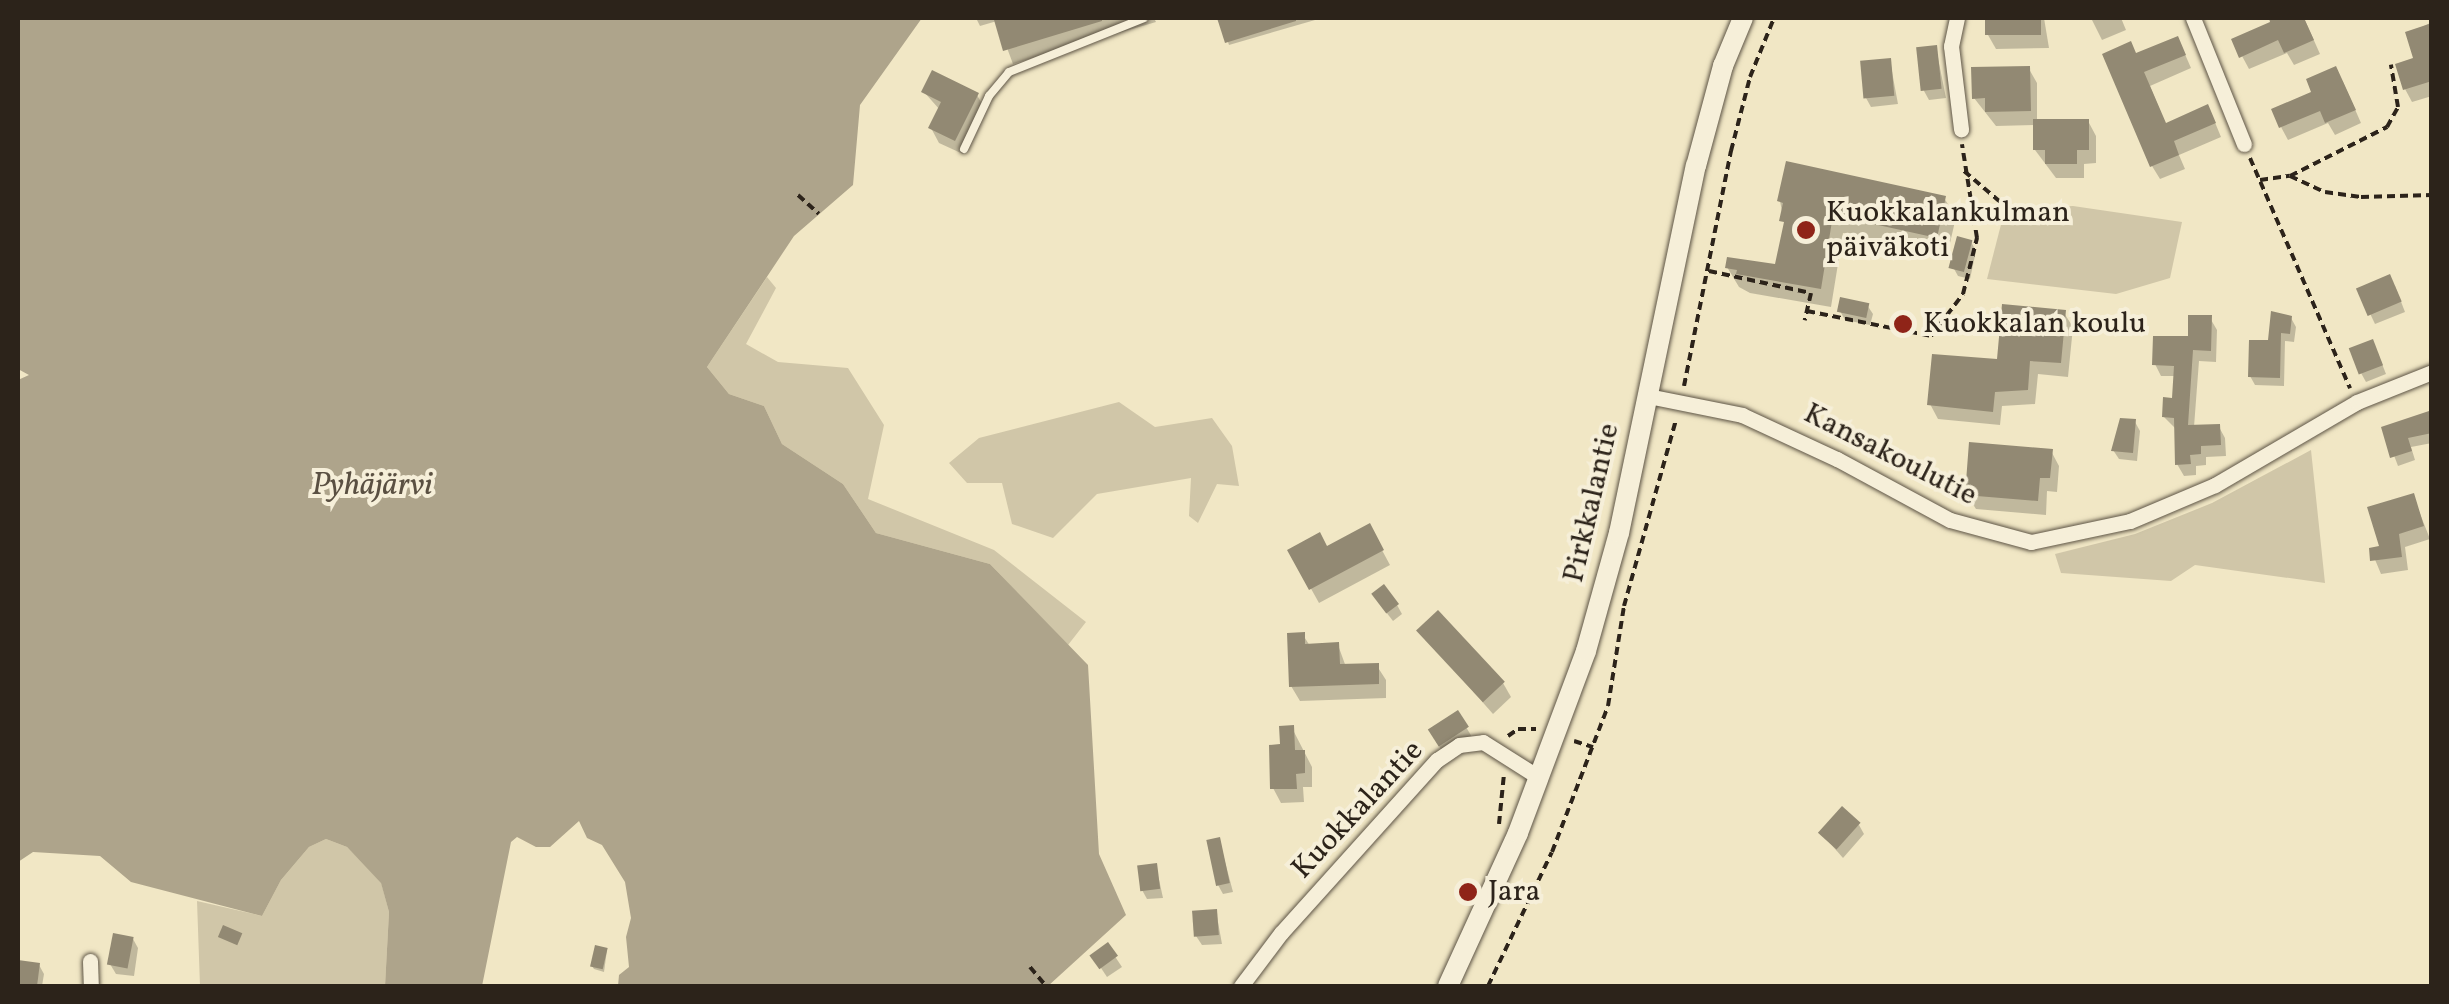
<!DOCTYPE html>
<html>
<head>
<meta charset="utf-8">
<style>
  body { margin:0 }
  #map { position:relative; width:2449px; height:1004px; overflow:hidden; background:#f1e7c5; font-family:Vollkorn,serif }
  div>[style] { position:absolute }
  .green>* { inset:0; background:#d0c6a8 }
  .water>* { inset:0; background:#aea48b }
  .shadow>* { inset:0; background:#0003; transform-origin:0 0 }
  .building>* { inset:0; background:#928973; transform-origin:0 0 }
  .path>* { height:4px; margin-top:-2px; transform-origin:0; background:repeating-linear-gradient(90deg,#2c231a 0 8px,transparent 0 13px) }
  .roads { filter:drop-shadow(0 0 2px #5d5445) drop-shadow(0 0 2px #5d5445) }
  .lane>* { height:8px; margin:-4px; padding:0 4px; transform-origin:4px; border-radius:4px; background:#f6efd9 }
  .street>* { height:15px; margin:-7.5px; padding:0 7.5px; transform-origin:7.5px; border-radius:7.5px; background:#f6efd9 }
  .secondary>* { height:20px; margin:-10px; padding:0 10px; transform-origin:10px; border-radius:10px; background:#f6efd9 }
  .dots>* { width:28px; height:28px; translate:-50% -50%; box-sizing:border-box; border:5px solid #f6efd9; border-radius:50% }
  span { translate:-50% -50%; white-space:nowrap; text-align:center; line-height:1.15; -webkit-text-stroke:8px #f6efd9; paint-order:stroke }
  .poi-label { font-size:30px; color:#2c231a }
  .left { translate:0 -50%; text-align:left }
  .street-label { font-size:30px; color:#2c231a }
  .water-label { font-size:32px; color:#5a5042; font-style:italic }
  .frame { position:absolute; inset:0; border:20px solid #2c231a; pointer-events:none }
</style>
</head>
<body>
<div id="map">
  <div class="green">
    <i style="clip-path:polygon(2073px 206px,2182px 222px,2170px 278px,2116px 294px,1987px 279px,2005px 209px)"></i>
    <i style="clip-path:polygon(767px 277px,776px 288px,746px 344px,778px 362px,848px 368px,884px 425px,868px 499px,994px 550px,1086px 622px,1068px 645px,990px 564px,876px 533px,843px 484px,782px 444px,764px 406px,729px 394px,707px 367px)"></i>
    <i style="clip-path:polygon(1119px 402px,1155px 427px,1212px 418px,1232px 446px,1239px 486px,1217px 484px,1198px 523px,1189px 516px,1191px 478px,1097px 494px,1053px 538px,1012px 524px,1002px 483px,967px 483px,949px 463px,979px 438px)"></i>
    <i style="clip-path:polygon(2311px 450px,2325px 583px,2195px 565px,2171px 581px,2061px 573px,2055px 554px,2135px 534px,2212px 503px)"></i>
    <i style="clip-path:polygon(326px 839px,347px 847px,381px 882px,389px 912px,385px 986px,200px 986px,197px 901px,262px 916px,281px 880px,309px 847px)"></i>
  </div>
  <div class="water">
    <i style="clip-path:polygon(18px 18px,922px 18px,860px 105px,853px 185px,794px 236px,707px 367px,729px 394px,764px 406px,782px 444px,843px 484px,876px 533px,990px 564px,1088px 665px,1099px 854px,1126px 915px,1048px 986px,618px 986px,619px 975px,629px 967px,626px 937px,631px 918px,625px 882px,602px 845px,587px 838px,579px 821px,550px 847px,536px 847px,517px 837px,511px 842px,482px 986px,385px 986px,389px 912px,381px 883px,347px 847px,326px 839px,309px 847px,281px 880px,262px 916px,131px 882px,100px 856px,33px 852px,18px 862px,18px 380px,29px 375px,18px 369px)"></i>
  </div>
  <div class="shadow">
    <i style="clip-path:polygon(976px 18px,1154px 18px,1156px 22px,1013px 64px,997px 21px,980px 26px)"></i>
    <i style="clip-path:polygon(1220px 18px,1322px 18px,1229px 45px)"></i>
    <i style="clip-path:polygon(1988px 18px,2044px 18px,2049px 48px,1996px 49px,1988px 35px)"></i>
    <i style="clip-path:polygon(2091px 18px,2121px 18px,2126px 30px,2102px 40px)"></i>
    <i style="clip-path:polygon(2271px 18px,2304px 18px,2320px 54px,2294px 65px,2287px 53px,2249px 69px,2242px 56px,2274px 23px)"></i>
    <i style="clip-path:polygon(2432px 22px,2428px 77px,2432px 96px,2412px 102px,2405px 89px,2417px 60px,2408px 34px)"></i>
    <i style="clip-path:polygon(1936px 48px,1946px 98px,1929px 100px,1924px 91px)"></i>
    <i style="clip-path:polygon(2184px 52px,2191px 68px,2150px 86px,2166px 125px,2214px 120px,2221px 137px,2179px 155px,2185px 169px,2160px 179px,2152px 166px,2137px 56px)"></i>
    <i style="clip-path:polygon(1890px 61px,1898px 104px,1871px 107px,1866px 98px)"></i>
    <i style="clip-path:polygon(2029px 69px,2037px 83px,2037px 122px,2088px 121px,2096px 136px,2096px 163px,2084px 164px,2084px 178px,2056px 178px,2035px 150px,2035px 125px,1996px 126px,1974px 98px)"></i>
    <i style="clip-path:polygon(2343px 82px,2361px 123px,2335px 135px,2328px 123px,2288px 140px,2281px 127px)"></i>
    <i style="clip-path:polygon(924px 92px,977px 95px,985px 109px,963px 154px,939px 143px,931px 128px,940px 110px)"></i>
    <i style="clip-path:polygon(1944px 198px,1956px 217px,1947px 256px,1843px 233px,1831px 307px,1750px 293px,1739px 287px,1727px 267px,1777px 267px,1785px 227px,1780px 201px)"></i>
    <i style="clip-path:polygon(1971px 242px,1976px 251px,1970px 279px,1958px 276px,1953px 267px)"></i>
    <i style="clip-path:polygon(2395px 286px,2405px 312px,2375px 324px,2359px 290px)"></i>
    <i style="clip-path:polygon(1867px 305px,1873px 314px,1870px 325px,1845px 320px,1840px 311px)"></i>
    <i style="clip-path:polygon(2064px 313px,2073px 327px,2068px 377px,2038px 374px,2035px 404px,2002px 406px,2000px 425px,1938px 419px,1930px 404px,1999px 362px)"></i>
    <i style="clip-path:polygon(2210px 318px,2217px 330px,2216px 362px,2199px 361px,2194px 427px,2219px 427px,2225px 438px,2226px 456px,2206px 457px,2206px 465px,2196px 466px,2196px 475px,2184px 476px,2177px 464px,2176px 429px,2164px 417px,2174px 401px,2176px 376px,2161px 376px,2155px 364px)"></i>
    <i style="clip-path:polygon(2291px 318px,2296px 327px,2294px 342px,2285px 341px,2284px 386px,2255px 385px,2250px 376px)"></i>
    <i style="clip-path:polygon(2377px 351px,2386px 374px,2366px 382px,2361px 373px)"></i>
    <i style="clip-path:polygon(2432px 413px,2432px 443px,2411px 447px,2415px 460px,2398px 466px,2384px 429px)"></i>
    <i style="clip-path:polygon(2135px 422px,2140px 431px,2137px 461px,2119px 459px,2113px 450px)"></i>
    <i style="clip-path:polygon(2051px 451px,2059px 466px,2057px 492px,2047px 491px,2046px 515px,1976px 509px,1967px 495px)"></i>
    <i style="clip-path:polygon(2413px 496px,2430px 539px,2405px 547px,2408px 570px,2381px 574px,2371px 550px,2383px 549px)"></i>
    <i style="clip-path:polygon(1369px 526px,1390px 565px,1319px 603px,1290px 551px,1327px 549px)"></i>
    <i style="clip-path:polygon(1379px 603px,1397px 605px,1402px 614px,1393px 621px)"></i>
    <i style="clip-path:polygon(1419px 630px,1503px 683px,1511px 697px,1493px 714px)"></i>
    <i style="clip-path:polygon(1303px 635px,1310px 646px,1338px 645px,1346px 667px,1377px 666px,1386px 680px,1386px 698px,1300px 701px,1291px 686px)"></i>
    <i style="left:1458px;top:713px;width:28px;height:33px;rotate:60deg"></i>
    <i style="clip-path:polygon(1292px 728px,1312px 767px,1312px 787px,1303px 787px,1304px 802px,1281px 803px,1273px 788px,1282px 747px)"></i>
    <i style="clip-path:polygon(1859px 825px,1864px 834px,1843px 858px,1821px 833px)"></i>
    <i style="clip-path:polygon(1219px 839px,1233px 892px,1223px 894px,1218px 885px)"></i>
    <i style="clip-path:polygon(1156px 866px,1163px 898px,1147px 899px,1142px 890px)"></i>
    <i style="clip-path:polygon(1216px 911px,1222px 944px,1202px 945px,1196px 936px)"></i>
    <i style="clip-path:polygon(133px 939px,138px 948px,134px 976px,116px 974px,110px 964px)"></i>
    <i style="clip-path:polygon(1108px 946px,1122px 967px,1107px 977px,1099px 965px)"></i>
    <i style="clip-path:polygon(607px 950px,604px 972px,594px 969px,592px 966px)"></i>
    <i style="clip-path:polygon(18px 962px,39px 965px,44px 974px,42px 986px,18px 986px)"></i>
  </div>
  <div class="building">
    <i style="clip-path:polygon(1003px 18px,1102px 18px,1102px 21px,1003px 51px,994px 20px)"></i>
    <i style="clip-path:polygon(1217px 18px,1296px 18px,1296px 21px,1225px 43px)"></i>
    <i style="left:1985px;top:18px;width:56px;height:17px"></i>
    <i style="clip-path:polygon(2269px 18px,2304px 18px,2314px 40px,2284px 53px,2278px 40px,2239px 58px,2231px 39px,2270px 22px)"></i>
    <i style="clip-path:polygon(2432px 23px,2432px 81px,2403px 90px,2395px 64px,2413px 58px,2405px 32px)"></i>
    <i style="clip-path:polygon(2178px 36px,2186px 55px,2144px 72px,2166px 123px,2208px 104px,2216px 123px,2174px 141px,2179px 155px,2150px 167px,2102px 54px,2131px 41px,2136px 53px)"></i>
    <i style="left:1937px;top:45px;width:44px;height:21px;rotate:84deg"></i>
    <i style="left:1891px;top:58px;width:38px;height:31px;rotate:85deg"></i>
    <i style="clip-path:polygon(2030px 66px,2031px 111px,1985px 112px,1985px 98px,1972px 99px,1971px 67px)"></i>
    <i style="clip-path:polygon(2336px 66px,2356px 110px,2325px 123px,2320px 111px,2279px 128px,2271px 109px,2311px 92px,2306px 79px)"></i>
    <i style="clip-path:polygon(932px 70px,979px 93px,955px 141px,928px 128px,941px 102px,921px 92px)"></i>
    <i style="clip-path:polygon(2033px 119px,2089px 119px,2089px 150px,2077px 150px,2077px 164px,2045px 164px,2045px 150px,2033px 150px)"></i>
    <i style="clip-path:polygon(1786px 161px,1946px 196px,1937px 238px,1833px 215px,1821px 289px,1736px 274px,1737px 270px,1725px 268px,1727px 257px,1775px 264px,1784px 222px,1779px 221px,1783px 203px,1777px 201px)"></i>
    <i style="left:1957px;top:236px;width:16px;height:33px;rotate:15deg"></i>
    <i style="left:2390px;top:274px;width:30px;height:37px;rotate:67deg"></i>
    <i style="left:1840px;top:297px;width:30px;height:15px;rotate:12deg"></i>
    <i style="clip-path:polygon(2002px 304px,2066px 310px,2061px 363px,2030px 361px,2028px 390px,1995px 392px,1993px 412px,1927px 405px,1932px 354px,1997px 359px)"></i>
    <i style="clip-path:polygon(2271px 311px,2292px 316px,2290px 334px,2281px 333px,2280px 378px,2248px 377px,2249px 340px,2268px 340px)"></i>
    <i style="clip-path:polygon(2188px 315px,2212px 315px,2211px 351px,2193px 350px,2188px 425px,2220px 424px,2221px 445px,2201px 446px,2201px 454px,2190px 455px,2191px 464px,2175px 465px,2174px 418px,2162px 417px,2163px 397px,2172px 398px,2174px 366px,2152px 365px,2153px 336px,2188px 336px)"></i>
    <i style="left:2373px;top:339px;width:28px;height:26px;rotate:69deg"></i>
    <i style="clip-path:polygon(2432px 410px,2432px 433px,2408px 438px,2412px 451px,2390px 458px,2381px 427px)"></i>
    <i style="clip-path:polygon(2120px 418px,2136px 419px,2133px 453px,2111px 451px)"></i>
    <i style="clip-path:polygon(1969px 442px,2053px 449px,2050px 478px,2040px 478px,2038px 501px,1965px 495px)"></i>
    <i style="clip-path:polygon(2414px 493px,2424px 526px,2399px 534px,2402px 557px,2370px 561px,2369px 548px,2379px 546px,2367px 507px)"></i>
    <i style="clip-path:polygon(1370px 523px,1384px 550px,1309px 590px,1287px 550px,1320px 532px,1327px 546px)"></i>
    <i style="left:1384px;top:584px;width:25px;height:16px;rotate:53deg"></i>
    <i style="left:1438px;top:610px;width:98px;height:30px;rotate:47deg"></i>
    <i style="clip-path:polygon(1305px 632px,1305px 644px,1339px 642px,1340px 664px,1379px 663px,1379px 684px,1289px 687px,1287px 633px)"></i>
    <i style="left:1458px;top:710px;width:20px;height:36px;rotate:57deg"></i>
    <i style="clip-path:polygon(1294px 725px,1295px 750px,1305px 750px,1305px 773px,1296px 774px,1297px 789px,1270px 789px,1269px 745px,1280px 744px,1279px 726px)"></i>
    <i style="left:1842px;top:806px;width:25px;height:36px;rotate:42deg"></i>
    <i style="left:1220px;top:837px;width:47px;height:14px;rotate:78deg"></i>
    <i style="left:1157px;top:863px;width:26px;height:20px;rotate:83deg"></i>
    <i style="left:1217px;top:909px;width:26px;height:25px;rotate:86deg"></i>
    <i style="left:223px;top:925px;width:21px;height:13px;rotate:23deg"></i>
    <i style="left:113px;top:933px;width:21px;height:32px;rotate:11deg"></i>
    <i style="left:1108px;top:942px;width:17px;height:23px;rotate:54deg"></i>
    <i style="left:595px;top:945px;width:13px;height:22px;rotate:13deg"></i>
    <i style="clip-path:polygon(18px 960px,40px 963px,37px 986px,18px 986px)"></i>
  </div>
  <div class="path">
    <i style="left:2250px;top:158px;width:251px;rotate:66.5deg"></i>
    <i style="left:1964px;top:171px;width:72px;rotate:40.5deg"></i>
    <i style="left:2290px;top:176px;width:38px;rotate:25deg"></i>
    <i style="left:2325px;top:192px;width:36px;rotate:8deg"></i>
    <i style="left:2361px;top:197px;width:71px;rotate:-1.6deg"></i>
    <i style="left:2260px;top:180px;width:30px;rotate:-8deg"></i>
    <i style="left:2290px;top:176px;width:109px;rotate:-26.8deg"></i>
    <i style="left:2387px;top:127px;width:23px;rotate:-61deg"></i>
    <i style="left:2398px;top:107px;width:43px;rotate:-99.5deg"></i>
    <i style="left:798px;top:195px;width:28px;rotate:42deg"></i>
    <i style="left:1709px;top:271px;width:104px;rotate:12.2deg"></i>
    <i style="left:1811px;top:293px;width:28px;rotate:103deg"></i>
    <i style="left:1807px;top:311px;width:126px;rotate:11.4deg"></i>
    <i style="left:1931px;top:336px;width:53px;rotate:-52.7deg"></i>
    <i style="left:1963px;top:294px;width:58px;rotate:-76deg"></i>
    <i style="left:1977px;top:238px;width:95px;rotate:-99.1deg"></i>
    <i style="left:1684px;top:386px;width:240px;rotate:-78.7deg"></i>
    <i style="left:1731px;top:151px;width:76px;rotate:-75.6deg"></i>
    <i style="left:1750px;top:77px;width:64px;rotate:-67.9deg"></i>
    <i style="left:1508px;top:736px;width:12px;rotate:-35deg"></i>
    <i style="left:1518px;top:729px;width:18px"></i>
    <i style="left:1574px;top:741px;width:20px;rotate:18deg"></i>
    <i style="left:1499px;top:824px;width:50px;rotate:-84.3deg"></i>
    <i style="left:1030px;top:967px;width:25px;rotate:50deg"></i>
    <i style="left:1488px;top:986px;width:148px;rotate:-64.5deg"></i>
    <i style="left:1552px;top:852px;width:156px;rotate:-69deg"></i>
    <i style="left:1608px;top:706px;width:101px;rotate:-80.9deg"></i>
    <i style="left:1624px;top:606px;width:193px;rotate:-74.4deg"></i>
  </div>
  <div class="roads">
    <div class="lane">
      <i style="left:964px;top:149px;width:59px;rotate:-64.7deg"></i>
      <i style="left:989px;top:96px;width:31px;rotate:-50deg"></i>
      <i style="left:1009px;top:72px;width:145px;rotate:-21.8deg"></i>
    </div>
    <div class="street">
      <i style="left:1957px;top:18px;width:29px;rotate:102deg"></i>
      <i style="left:1951px;top:46px;width:84px;rotate:83.1deg"></i>
      <i style="left:2193px;top:18px;width:136px;rotate:68deg"></i>
      <i style="left:1648px;top:396px;width:96px;rotate:11.4deg"></i>
      <i style="left:1742px;top:415px;width:105px;rotate:24.9deg"></i>
      <i style="left:1837px;top:459px;width:128px;rotate:28.4deg"></i>
      <i style="left:1950px;top:520px;width:84px;rotate:15.2deg"></i>
      <i style="left:2031px;top:542px;width:101px;rotate:-12deg"></i>
      <i style="left:2130px;top:521px;width:92px;rotate:-23deg"></i>
      <i style="left:2215px;top:485px;width:164px;rotate:-30.3deg"></i>
      <i style="left:2357px;top:402px;width:81px;rotate:-21.8deg"></i>
      <i style="left:90px;top:961px;width:25px;rotate:88deg"></i>
      <i style="left:1241px;top:986px;width:66px;rotate:-53deg"></i>
      <i style="left:1281px;top:933px;width:233px;rotate:-48deg"></i>
      <i style="left:1437px;top:760px;width:27px;rotate:-34deg"></i>
      <i style="left:1459px;top:745px;width:24px;rotate:-7deg"></i>
      <i style="left:1483px;top:742px;width:67px;rotate:32.3deg"></i>
    </div>
    <div class="secondary">
      <i style="left:1448px;top:986px;width:168px;rotate:-65.4deg"></i>
      <i style="left:1518px;top:833px;width:194px;rotate:-69.5deg"></i>
      <i style="left:1586px;top:651px;width:123px;rotate:-74.4deg"></i>
      <i style="left:1619px;top:533px;width:375px;rotate:-78.2deg"></i>
      <i style="left:1696px;top:166px;width:104px;rotate:-74.9deg"></i>
      <i style="left:1723px;top:66px;width:52px;rotate:-67.4deg"></i>
    </div>
  </div>
  <div class="dots">
    <i style="left:1806px;top:230px;background:#8f2418"></i>
    <i style="left:1903px;top:324px;background:#8f2418"></i>
    <i style="left:1468px;top:892px;background:#8f2418"></i>
  </div>
  <div class="poi-label">
    <span class="left" style="left:1826px;top:230px">Kuokkalankulman<br>päiväkoti</span>
    <span class="left" style="left:1923px;top:324px">Kuokkalan koulu</span>
    <span class="left" style="left:1488px;top:892px">Jara</span>
  </div>
  <div class="street-label">
    <span style="left:1890px;top:455px;rotate:27deg">Kansakoulutie</span>
    <span style="left:1592px;top:503px;rotate:-77deg">Pirkkalantie</span>
    <span style="left:1358px;top:810px;rotate:-47deg">Kuokkalantie</span>
  </div>
  <div class="water-label">
    <span style="left:372px;top:486px">Pyhäjärvi</span>
  </div>
  <div class="frame"></div>
</div>
</body>
</html>
